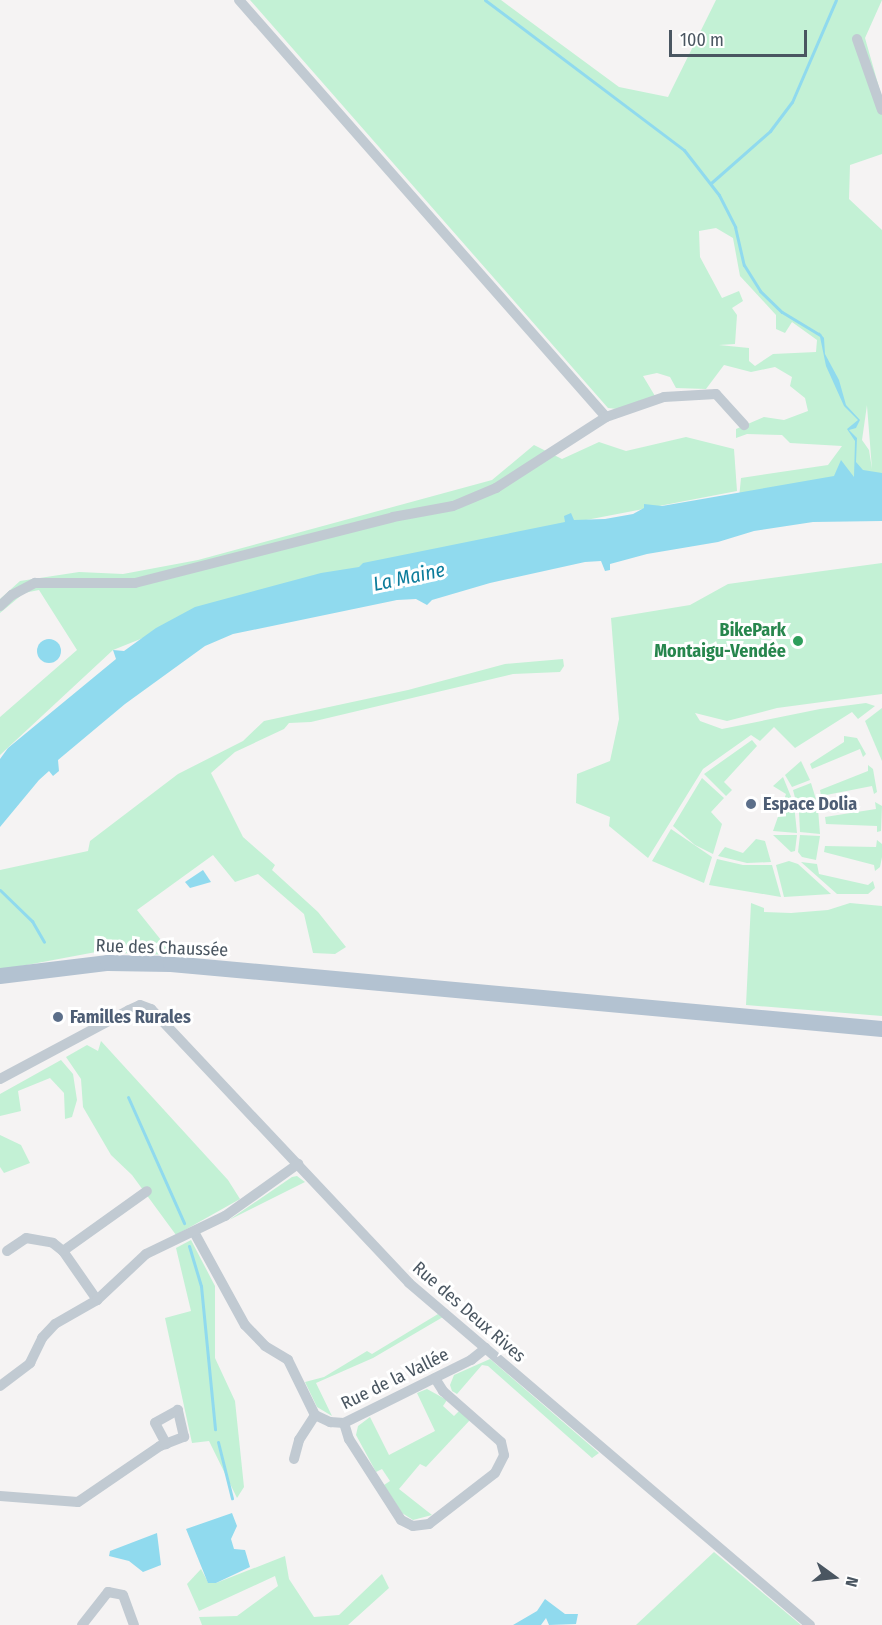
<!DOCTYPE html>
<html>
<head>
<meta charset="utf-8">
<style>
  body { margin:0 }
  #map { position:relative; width:882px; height:1625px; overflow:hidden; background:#f5f3f3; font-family:"Fira Sans Condensed",sans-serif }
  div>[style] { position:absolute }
  .green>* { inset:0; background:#c3f1d5 }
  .water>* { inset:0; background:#90daee }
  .round { border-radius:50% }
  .stream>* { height:3px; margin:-1.5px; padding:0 1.5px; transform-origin:1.5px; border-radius:1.5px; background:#90daee }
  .minor>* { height:10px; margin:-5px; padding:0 5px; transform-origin:5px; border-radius:5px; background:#c1cad2 }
  .primary>* { height:16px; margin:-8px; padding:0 8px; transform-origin:8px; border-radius:8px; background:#b3c2d1 }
  .dots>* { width:16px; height:16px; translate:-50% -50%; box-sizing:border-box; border:3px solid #fff; border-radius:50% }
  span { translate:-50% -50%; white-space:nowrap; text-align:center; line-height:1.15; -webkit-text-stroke:6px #fff; paint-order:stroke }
  .leisure-label { font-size:18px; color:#27864d; font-weight:700 }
  .right { translate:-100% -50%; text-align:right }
  .service-label { font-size:18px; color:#4e5e75; font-weight:700 }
  .left { translate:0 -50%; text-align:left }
  .street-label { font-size:18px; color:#4a5661 }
  .water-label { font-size:20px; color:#0c7c9b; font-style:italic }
  .north { position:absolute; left:804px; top:1547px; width:60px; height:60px; -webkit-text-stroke:4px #fff; paint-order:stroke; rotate:105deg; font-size:16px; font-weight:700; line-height:24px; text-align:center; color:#4a5661 }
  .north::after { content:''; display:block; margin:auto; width:21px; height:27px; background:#4a5661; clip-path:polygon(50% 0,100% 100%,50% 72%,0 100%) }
  .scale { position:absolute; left:669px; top:30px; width:138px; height:27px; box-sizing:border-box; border:3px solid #4a5661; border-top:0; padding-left:8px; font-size:18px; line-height:21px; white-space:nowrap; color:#4a5661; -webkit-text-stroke:4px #fff; paint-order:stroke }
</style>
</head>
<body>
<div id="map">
  <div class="green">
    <i style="clip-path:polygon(evenodd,250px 0,501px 0,619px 87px,668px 97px,716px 0,882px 0,865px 38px,882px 98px,882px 154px,850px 165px,849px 199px,882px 230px,882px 473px,872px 473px,873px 483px,739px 498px,741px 478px,828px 465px,842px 446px,790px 443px,782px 435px,747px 434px,736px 438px,736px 429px,764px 417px,784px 420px,808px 411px,805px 398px,790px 386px,792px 377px,775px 367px,751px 372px,724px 365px,706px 389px,676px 388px,670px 377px,657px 373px,643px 376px,655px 396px,617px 409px,608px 408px,250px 0,716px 228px,733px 238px,740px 276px,776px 315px,776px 329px,785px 333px,792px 322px,817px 340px,816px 352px,773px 354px,755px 366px,749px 361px,749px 348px,719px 345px,735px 344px,737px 315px,732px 308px,743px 301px,739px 291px,722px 298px,700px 257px,699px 231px,716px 228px,250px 0,867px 405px,867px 406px,872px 469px,869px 450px,862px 440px,867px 405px)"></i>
    <i style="clip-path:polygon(686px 437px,734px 449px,737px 491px,472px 542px,213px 610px,113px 650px,0 755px,0 717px,77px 650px,39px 590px,24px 593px,0 613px,0 599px,20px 581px,79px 572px,123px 574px,198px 560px,492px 480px,534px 445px,562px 459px,599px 442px,626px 451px)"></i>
    <i style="clip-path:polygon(882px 563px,882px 694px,777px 708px,727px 721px,695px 713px,700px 721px,722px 729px,820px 709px,866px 703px,875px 706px,858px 719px,852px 712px,795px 748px,774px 727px,760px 741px,751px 735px,703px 769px,648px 858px,609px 826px,610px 817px,576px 803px,577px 774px,610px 761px,619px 719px,611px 618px,690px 605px,728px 584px)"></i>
    <i style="clip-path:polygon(563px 659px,564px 666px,560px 672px,513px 674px,311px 722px,289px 723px,284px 729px,235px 752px,211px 773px,243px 837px,275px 865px,272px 870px,318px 912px,346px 947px,335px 954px,313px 953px,304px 914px,258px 874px,235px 882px,213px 855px,137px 910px,173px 955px,96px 952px,0 970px,0 870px,88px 851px,90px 841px,178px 774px,243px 741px,264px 721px,408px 690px,505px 664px)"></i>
    <i style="clip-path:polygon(882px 708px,882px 761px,865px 721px)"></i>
    <i style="clip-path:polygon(844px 736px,857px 738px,866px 754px,863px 757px,860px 749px,812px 769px,810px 764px,844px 742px)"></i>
    <i style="clip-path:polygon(752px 740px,757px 746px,724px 782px,732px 790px,726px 796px,704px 774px)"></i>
    <i style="clip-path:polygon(801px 761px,810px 780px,792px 787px,785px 775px)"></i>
    <i style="clip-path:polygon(868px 765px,873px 769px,877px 792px,874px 794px,872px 786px,821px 796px,820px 790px,868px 771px)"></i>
    <i style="clip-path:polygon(783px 777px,794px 804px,797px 833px,773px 831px,786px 794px,773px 786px)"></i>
    <i style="clip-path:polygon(702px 778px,724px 798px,711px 812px,722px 824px,713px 854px,695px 845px,673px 826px)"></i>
    <i style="clip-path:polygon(811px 783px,818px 806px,798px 809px,793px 790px)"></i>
    <i style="clip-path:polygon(875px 802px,882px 806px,881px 831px,877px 832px,877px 826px,826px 824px,825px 817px,876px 809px)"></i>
    <i style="clip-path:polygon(818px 809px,820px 834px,800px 832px,799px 812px)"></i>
    <i style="clip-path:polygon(671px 829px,712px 857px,704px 883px,652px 861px)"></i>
    <i style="clip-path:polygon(773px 835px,797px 835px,795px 851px,791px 852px)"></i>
    <i style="clip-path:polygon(800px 835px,820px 836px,816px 860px,802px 857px,798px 852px)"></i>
    <i style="clip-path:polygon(756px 839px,765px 841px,771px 862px,747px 863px,718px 856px,725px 847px,743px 853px)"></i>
    <i style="clip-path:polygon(877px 840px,882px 844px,882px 857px,880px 867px,875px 871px,874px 865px,824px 852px,825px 846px,876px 847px)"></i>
    <i style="clip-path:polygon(717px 859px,743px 865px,772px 865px,781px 897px,709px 885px)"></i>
    <i style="clip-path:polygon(789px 861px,798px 864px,831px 894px,784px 897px,776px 865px)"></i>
    <i style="clip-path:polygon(801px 862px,817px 864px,819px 874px,868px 885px,873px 881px,875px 888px,868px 894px,837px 894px)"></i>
    <i style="clip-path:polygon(751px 903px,764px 908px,764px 912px,791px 913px,828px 910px,850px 903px,882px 906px,882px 1016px,746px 1005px)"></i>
    <i style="clip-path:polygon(101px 1041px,228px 1180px,240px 1199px,176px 1235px,132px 1175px,111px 1155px,83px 1107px,81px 1079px,66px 1057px,87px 1045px,98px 1051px)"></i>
    <i style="clip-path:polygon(61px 1060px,73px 1074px,77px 1100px,72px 1117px,65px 1119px,64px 1093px,50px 1078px,18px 1091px,21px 1111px,0 1116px,0 1094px)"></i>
    <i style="clip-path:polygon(0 1135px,21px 1145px,30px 1163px,4px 1173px,0 1167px)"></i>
    <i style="clip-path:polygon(297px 1176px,305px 1182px,229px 1220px,292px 1177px)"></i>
    <i style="clip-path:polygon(191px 1240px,215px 1286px,215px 1358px,235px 1401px,244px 1487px,237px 1498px,209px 1441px,192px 1443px,165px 1318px,191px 1311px,176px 1248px)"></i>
    <i style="clip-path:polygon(438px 1314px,443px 1317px,373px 1358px,316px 1383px,332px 1416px,317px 1407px,305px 1382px,324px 1377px,367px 1351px,372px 1354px)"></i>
    <i style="clip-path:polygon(490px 1359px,599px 1453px,592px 1458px,488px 1366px,482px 1365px,457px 1394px,452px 1391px,450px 1385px,454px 1375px)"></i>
    <i style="clip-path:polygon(427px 1389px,447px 1400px,443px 1406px,454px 1416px,459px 1411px,470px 1420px,426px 1467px,420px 1464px,399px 1489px,432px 1515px,413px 1520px,402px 1513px,384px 1485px,390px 1481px,382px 1469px,376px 1472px,356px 1435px,358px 1426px,370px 1417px,389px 1455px,435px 1431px,417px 1393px)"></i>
    <i style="clip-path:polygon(714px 1552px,801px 1625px,636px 1625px)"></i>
    <i style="clip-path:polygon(285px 1556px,289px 1579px,314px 1617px,339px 1615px,382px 1574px,389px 1588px,348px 1625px,202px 1625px,199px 1617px,237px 1616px,278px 1586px,275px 1576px,199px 1611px,187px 1584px,201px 1569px,208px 1582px,216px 1583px)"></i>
  </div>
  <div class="water">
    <i style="clip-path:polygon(819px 332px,824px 338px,825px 354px,839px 380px,846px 405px,860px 420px,856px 428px,849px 430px,857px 438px,856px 462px,863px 470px,882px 473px,882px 521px,813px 522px,754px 531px,718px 542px,647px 554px,610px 564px,610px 570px,605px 571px,601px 561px,585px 562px,490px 583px,432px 600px,427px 605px,416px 599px,397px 600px,233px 634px,205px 646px,125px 704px,58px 760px,59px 771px,53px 776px,49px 771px,39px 780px,0 827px,0 759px,8px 748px,116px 659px,113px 650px,124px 651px,156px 628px,195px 607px,321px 573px,359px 567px,363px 563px,565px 522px,564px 516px,571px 513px,574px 520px,605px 519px,633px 514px,644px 508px,644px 504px,662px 506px,834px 476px,841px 460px,854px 477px,855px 441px,847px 429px,858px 420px,844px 406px,826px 366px)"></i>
    <i class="round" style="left:37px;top:639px;width:24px;height:24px"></i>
    <i style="clip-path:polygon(203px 870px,211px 882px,190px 888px,185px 882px)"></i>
    <i style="clip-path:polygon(232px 1513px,237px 1526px,231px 1539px,234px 1549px,245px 1550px,250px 1567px,216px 1583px,208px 1583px,186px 1529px)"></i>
    <i style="clip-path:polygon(157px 1533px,161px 1565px,143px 1572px,129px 1561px,109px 1556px,110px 1551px)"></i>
    <i style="clip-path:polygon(545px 1599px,565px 1614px,578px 1614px,576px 1624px,549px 1625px,546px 1618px,541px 1625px,513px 1625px,537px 1611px)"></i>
  </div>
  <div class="stream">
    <i style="left:485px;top:0;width:249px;rotate:37deg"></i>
    <i style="left:684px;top:150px;width:57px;rotate:52.1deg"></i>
    <i style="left:719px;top:195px;width:36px;rotate:63deg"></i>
    <i style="left:735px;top:227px;width:39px;rotate:77deg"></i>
    <i style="left:744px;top:265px;width:31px;rotate:58deg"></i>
    <i style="left:760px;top:291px;width:30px;rotate:44deg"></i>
    <i style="left:782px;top:312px;width:44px;rotate:31.2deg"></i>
    <i style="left:711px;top:183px;width:79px;rotate:-41.4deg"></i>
    <i style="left:770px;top:131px;width:36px;rotate:-53deg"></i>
    <i style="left:792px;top:102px;width:111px;rotate:-66.7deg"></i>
    <i style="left:0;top:890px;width:45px;rotate:44.1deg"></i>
    <i style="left:32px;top:921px;width:24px;rotate:60deg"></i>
    <i style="left:128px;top:1097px;width:138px;rotate:66deg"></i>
    <i style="left:189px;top:1246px;width:42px;rotate:73.3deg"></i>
    <i style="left:201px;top:1286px;width:144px;rotate:84.4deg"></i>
    <i style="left:218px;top:1442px;width:58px;rotate:76deg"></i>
  </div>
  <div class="minor">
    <i style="left:239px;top:0;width:555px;rotate:48.65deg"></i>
    <i style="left:857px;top:39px;width:75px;rotate:70.6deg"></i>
    <i style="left:0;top:606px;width:16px;rotate:-43deg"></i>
    <i style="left:12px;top:595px;width:26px;rotate:-28deg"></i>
    <i style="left:35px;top:583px;width:100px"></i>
    <i style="left:135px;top:583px;width:266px;rotate:-14.3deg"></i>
    <i style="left:393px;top:517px;width:61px;rotate:-10.4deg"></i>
    <i style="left:453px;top:506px;width:47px;rotate:-22.7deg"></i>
    <i style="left:496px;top:488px;width:131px;rotate:-32.8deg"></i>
    <i style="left:606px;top:417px;width:61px;rotate:-19deg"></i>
    <i style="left:664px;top:397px;width:52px;rotate:-3.3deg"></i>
    <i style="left:716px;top:394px;width:42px;rotate:47.9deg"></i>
    <i style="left:0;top:1079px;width:146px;rotate:-28.1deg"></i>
    <i style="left:129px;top:1010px;width:12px;rotate:-24deg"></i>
    <i style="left:140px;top:1005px;width:12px;rotate:20deg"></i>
    <i style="left:151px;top:1009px;width:376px;rotate:46.7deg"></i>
    <i style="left:409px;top:1283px;width:527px;rotate:40.46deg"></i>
    <i style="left:194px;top:1232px;width:106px;rotate:61.3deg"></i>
    <i style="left:245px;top:1325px;width:29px;rotate:46deg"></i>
    <i style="left:265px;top:1346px;width:27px;rotate:31deg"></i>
    <i style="left:288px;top:1360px;width:61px;rotate:63.9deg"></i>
    <i style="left:315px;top:1415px;width:17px;rotate:25deg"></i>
    <i style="left:330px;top:1422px;width:14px;rotate:4deg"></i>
    <i style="left:344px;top:1423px;width:142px;rotate:-26.4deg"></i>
    <i style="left:471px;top:1360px;width:19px;rotate:-39deg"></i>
    <i style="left:7px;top:1251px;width:23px;rotate:-34deg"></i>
    <i style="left:26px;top:1238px;width:27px;rotate:10deg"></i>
    <i style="left:53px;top:1243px;width:13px;rotate:39deg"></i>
    <i style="left:63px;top:1251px;width:60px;rotate:55.2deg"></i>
    <i style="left:63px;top:1251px;width:103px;rotate:-35.5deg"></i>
    <i style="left:0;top:1386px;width:38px;rotate:-37deg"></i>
    <i style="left:30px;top:1363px;width:28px;rotate:-64deg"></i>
    <i style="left:42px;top:1338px;width:19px;rotate:-47deg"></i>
    <i style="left:55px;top:1324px;width:48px;rotate:-29.7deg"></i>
    <i style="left:97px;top:1300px;width:67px;rotate:-43.2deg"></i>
    <i style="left:146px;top:1254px;width:88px;rotate:-25.7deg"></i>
    <i style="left:225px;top:1216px;width:90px;rotate:-35.5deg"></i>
    <i style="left:344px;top:1423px;width:17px;rotate:73deg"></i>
    <i style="left:349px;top:1439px;width:96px;rotate:57.3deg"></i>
    <i style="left:401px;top:1520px;width:13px;rotate:27deg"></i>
    <i style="left:413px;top:1526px;width:16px;rotate:-7deg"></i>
    <i style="left:429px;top:1524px;width:83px;rotate:-37.7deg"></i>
    <i style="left:495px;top:1473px;width:20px;rotate:-63deg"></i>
    <i style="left:504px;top:1455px;width:13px;rotate:-103deg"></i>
    <i style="left:501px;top:1442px;width:77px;rotate:-138.7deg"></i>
    <i style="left:443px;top:1391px;width:15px;rotate:-122deg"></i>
    <i style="left:294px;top:1459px;width:20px;rotate:-75deg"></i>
    <i style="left:299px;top:1440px;width:30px;rotate:-57deg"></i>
    <i style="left:0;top:1496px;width:78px;rotate:4.4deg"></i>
    <i style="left:78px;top:1502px;width:99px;rotate:-34.3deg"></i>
    <i style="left:160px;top:1446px;width:26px;rotate:-21deg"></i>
    <i style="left:184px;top:1437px;width:28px;rotate:-103deg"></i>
    <i style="left:178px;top:1410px;width:26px;rotate:151deg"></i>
    <i style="left:155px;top:1423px;width:24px;rotate:62deg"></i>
    <i style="left:82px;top:1625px;width:42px;rotate:-51.8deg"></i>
    <i style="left:108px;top:1592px;width:15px;rotate:11deg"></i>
    <i style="left:123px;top:1595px;width:32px;rotate:70deg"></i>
  </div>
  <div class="primary">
    <i style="left:0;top:976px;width:109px;rotate:-6.9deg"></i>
    <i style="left:108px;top:963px;width:63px;rotate:0.9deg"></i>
    <i style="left:171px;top:964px;width:714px;rotate:5.22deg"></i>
  </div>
  <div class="dots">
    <i style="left:798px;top:641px;background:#2e9e5b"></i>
    <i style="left:751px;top:804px;background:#5c6f8a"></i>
    <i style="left:58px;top:1017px;background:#5c6f8a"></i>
  </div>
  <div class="leisure-label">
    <span class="right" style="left:786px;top:641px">BikePark<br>Montaigu-Vendée</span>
  </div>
  <div class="service-label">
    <span class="left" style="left:763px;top:804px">Espace Dolia</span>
    <span class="left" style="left:70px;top:1017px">Familles Rurales</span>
  </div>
  <div class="street-label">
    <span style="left:162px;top:948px;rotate:2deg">Rue des Chaussée</span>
    <span style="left:469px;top:1312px;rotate:41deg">Rue des Deux Rives</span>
    <span style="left:395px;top:1379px;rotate:-26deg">Rue de la Vallée</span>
  </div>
  <div class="water-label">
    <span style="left:409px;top:577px;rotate:-12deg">La Maine</span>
  </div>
  <div class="north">N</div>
  <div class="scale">100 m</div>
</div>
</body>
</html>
